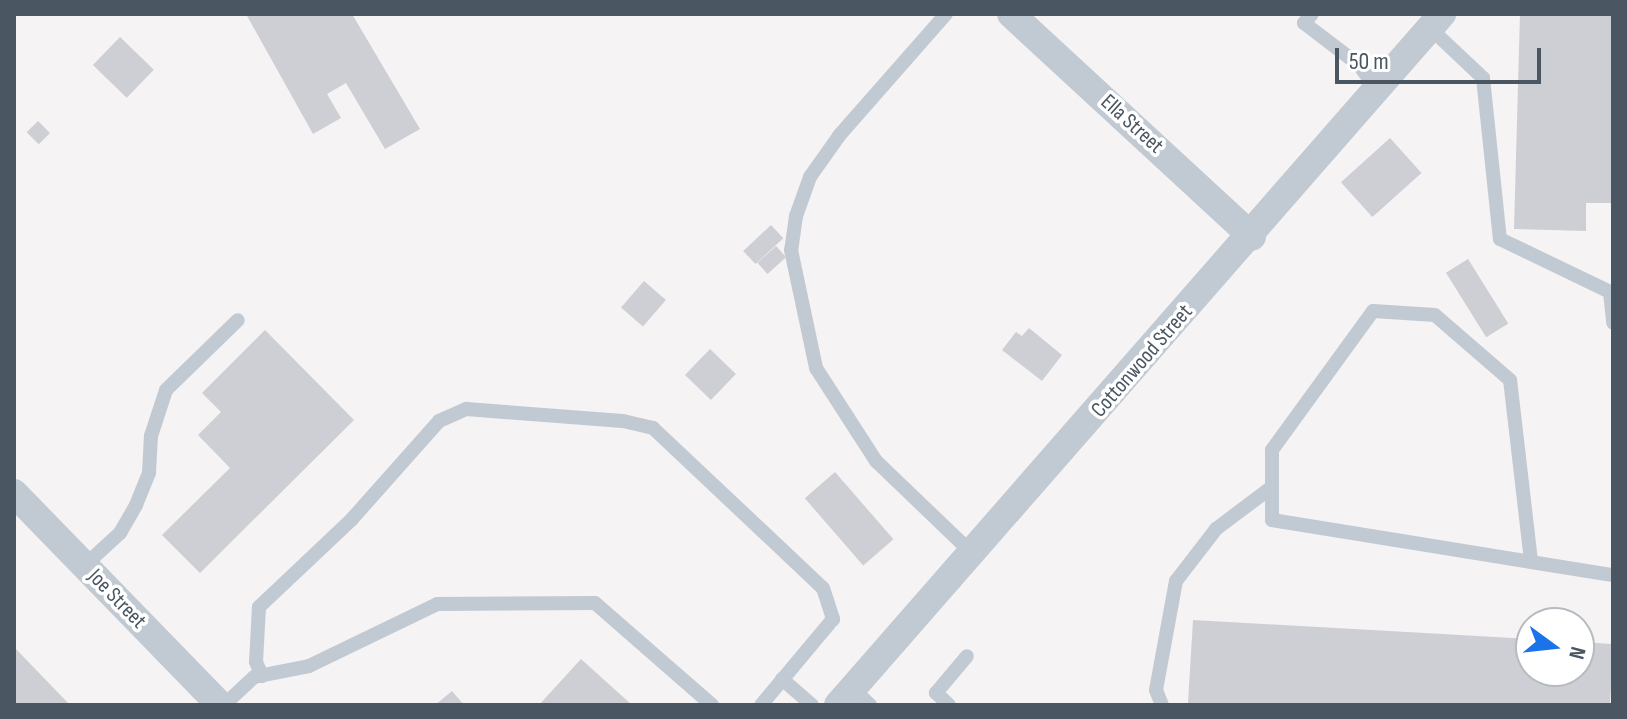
<!DOCTYPE html>
<html>
<head>
<meta charset="utf-8">
<style>
  body { margin:0 }
  #map { position:relative; width:1627px; height:719px; overflow:hidden; background:#f5f3f3; font-family:"Sofia Sans Condensed",sans-serif }
  div>[style] { position:absolute }
  .building>* { inset:0; background:#cdcfd5; transform-origin:0 0 }
  .lane>* { height:14px; margin:-7px; padding:0 7px; transform-origin:7px; border-radius:7px; background:#c1cad2 }
  .street>* { height:28px; margin:-14px; padding:0 14px; transform-origin:14px; border-radius:14px; background:#c1cad2 }
  span { translate:-50% -50%; white-space:nowrap; text-align:center; line-height:1.15; -webkit-text-stroke:7px #fff; paint-order:stroke }
  .street-label { font-size:22px; color:#4a5661 }
  .frame { position:absolute; inset:0; border:16px solid #4a5661; pointer-events:none }
  .north { position:absolute; left:1515px; top:607px; width:80px; height:80px; box-sizing:border-box; background:#fff; border:2px solid #b7bbc0; border-radius:50%; rotate:105deg; font-size:22px; font-weight:700; line-height:32px; text-align:center; color:#4a5661 }
  .north::after { content:''; display:block; margin:auto; width:28px; height:36px; background:#1a73e8; clip-path:polygon(50% 0,100% 100%,50% 72%,0 100%) }
  .scale { position:absolute; left:1335px; top:48px; width:206px; height:36px; box-sizing:border-box; border:4px solid #4a5661; border-top:0; padding-left:10px; font-size:24px; line-height:28px; white-space:nowrap; color:#4a5661; -webkit-text-stroke:6px #fff; paint-order:stroke }
</style>
</head>
<body>
<div id="map">
  <div class="building">
    <i style="clip-path:polygon(246px 14px,352px 14px,420px 129px,385px 149px,346px 83px,327px 94px,341px 118px,313px 134px)"></i>
    <i style="clip-path:polygon(1520px 14px,1613px 14px,1613px 203px,1586px 203px,1586px 231px,1514px 229px)"></i>
    <i style="left:120px;top:37px;width:47px;height:39px;rotate:44deg"></i>
    <i style="left:38px;top:121px;width:17px;height:16px;rotate:45deg"></i>
    <i style="left:1390px;top:138px;width:47px;height:66px;rotate:48deg"></i>
    <i style="left:771px;top:225px;width:18px;height:38px;rotate:47deg"></i>
    <i style="left:776px;top:246px;width:15px;height:25px;rotate:48deg"></i>
    <i style="left:1468px;top:259px;width:76px;height:26px;rotate:58deg"></i>
    <i style="left:644px;top:281px;width:29px;height:35px;rotate:41deg"></i>
    <i style="clip-path:polygon(1029px 328px,1062px 355px,1042px 381px,1002px 350px,1016px 332px,1022px 336px)"></i>
    <i style="clip-path:polygon(265px 330px,354px 420px,200px 573px,162px 535px,230px 468px,198px 435px,221px 412px,202px 393px)"></i>
    <i style="left:710px;top:349px;width:36px;height:36px;rotate:44deg"></i>
    <i style="left:835px;top:472px;width:89px;height:40px;rotate:49deg"></i>
    <i style="clip-path:polygon(1193px 620px,1531px 639px,1531px 671px,1579px 671px,1579px 642px,1613px 644px,1610px 705px,1188px 703px)"></i>
    <i style="clip-path:polygon(14px 647px,70px 705px,14px 705px)"></i>
    <i style="clip-path:polygon(581px 659px,632px 705px,539px 705px)"></i>
    <i style="clip-path:polygon(452px 691px,464px 705px,435px 705px)"></i>
  </div>
  <div class="lane">
    <i style="left:946px;top:14px;width:162px;rotate:131.3deg"></i>
    <i style="left:839px;top:136px;width:50px;rotate:125.3deg"></i>
    <i style="left:810px;top:177px;width:41px;rotate:109.7deg"></i>
    <i style="left:796px;top:216px;width:34px;rotate:98deg"></i>
    <i style="left:791px;top:250px;width:121px;rotate:78deg"></i>
    <i style="left:816px;top:368px;width:111px;rotate:57.2deg"></i>
    <i style="left:876px;top:461px;width:132px;rotate:43.8deg"></i>
    <i style="left:1312px;top:14px;width:12px;rotate:132deg"></i>
    <i style="left:1304px;top:23px;width:69px;rotate:37.4deg"></i>
    <i style="left:1359px;top:65px;width:31px;rotate:54deg"></i>
    <i style="left:1430px;top:28px;width:73px;rotate:43.3deg"></i>
    <i style="left:1483px;top:78px;width:162px;rotate:84deg"></i>
    <i style="left:1500px;top:239px;width:122px;rotate:25.7deg"></i>
    <i style="left:1610px;top:292px;width:31px;rotate:84deg"></i>
    <i style="left:1531px;top:561px;width:182px;rotate:-96.6deg"></i>
    <i style="left:1510px;top:380px;width:99px;rotate:-139.1deg"></i>
    <i style="left:1435px;top:315px;width:62px;rotate:-176.3deg"></i>
    <i style="left:1373px;top:311px;width:172px;rotate:126deg"></i>
    <i style="left:1272px;top:450px;width:70px;rotate:90deg"></i>
    <i style="left:1272px;top:520px;width:345px;rotate:9.2deg"></i>
    <i style="left:84px;top:566px;width:49px;rotate:-42.5deg"></i>
    <i style="left:120px;top:533px;width:32px;rotate:-60deg"></i>
    <i style="left:136px;top:505px;width:35px;rotate:-68deg"></i>
    <i style="left:149px;top:473px;width:37px;rotate:-87deg"></i>
    <i style="left:151px;top:436px;width:48px;rotate:-71.9deg"></i>
    <i style="left:166px;top:390px;width:100px;rotate:-44.2deg"></i>
    <i style="left:262px;top:676px;width:15px;rotate:-113deg"></i>
    <i style="left:256px;top:662px;width:55px;rotate:-86.9deg"></i>
    <i style="left:259px;top:607px;width:128px;rotate:-43.4deg"></i>
    <i style="left:352px;top:519px;width:131px;rotate:-48.4deg"></i>
    <i style="left:439px;top:421px;width:30px;rotate:-24deg"></i>
    <i style="left:466px;top:409px;width:157px;rotate:4.4deg"></i>
    <i style="left:623px;top:421px;width:31px;rotate:13deg"></i>
    <i style="left:653px;top:428px;width:233px;rotate:43.3deg"></i>
    <i style="left:823px;top:588px;width:33px;rotate:72deg"></i>
    <i style="left:833px;top:619px;width:112px;rotate:129.9deg"></i>
    <i style="left:782px;top:679px;width:40px;rotate:41deg"></i>
    <i style="left:852px;top:688px;width:25px;rotate:43deg"></i>
    <i style="left:224px;top:705px;width:41px;rotate:-43deg"></i>
    <i style="left:254px;top:677px;width:56px;rotate:-11.3deg"></i>
    <i style="left:309px;top:666px;width:142px;rotate:-25.8deg"></i>
    <i style="left:437px;top:604px;width:158px;rotate:-0.4deg"></i>
    <i style="left:595px;top:603px;width:155px;rotate:41.1deg"></i>
    <i style="left:949px;top:705px;width:18px;rotate:-137deg"></i>
    <i style="left:936px;top:693px;width:48px;rotate:-50deg"></i>
    <i style="left:1162px;top:705px;width:16px;rotate:-112deg"></i>
    <i style="left:1156px;top:690px;width:111px;rotate:-79.6deg"></i>
    <i style="left:1176px;top:581px;width:66px;rotate:-52.4deg"></i>
    <i style="left:1216px;top:529px;width:70px;rotate:-36.9deg"></i>
  </div>
  <div class="street">
    <i style="left:1011px;top:14px;width:328px;rotate:42.7deg"></i>
    <i style="left:14px;top:493px;width:296px;rotate:45.8deg"></i>
    <i style="left:838px;top:705px;width:918px;rotate:-48.84deg"></i>
  </div>
  <div class="street-label">
    <span style="left:1132px;top:124px;rotate:42deg">Ella Street</span>
    <span style="left:1142px;top:361px;rotate:-49deg">Cottonwood Street</span>
    <span style="left:117px;top:599px;rotate:46deg">Joe Street</span>
  </div>
  <div class="frame"></div>
  <div class="north">N</div>
  <div class="scale">50 m</div>
</div>
</body>
</html>
